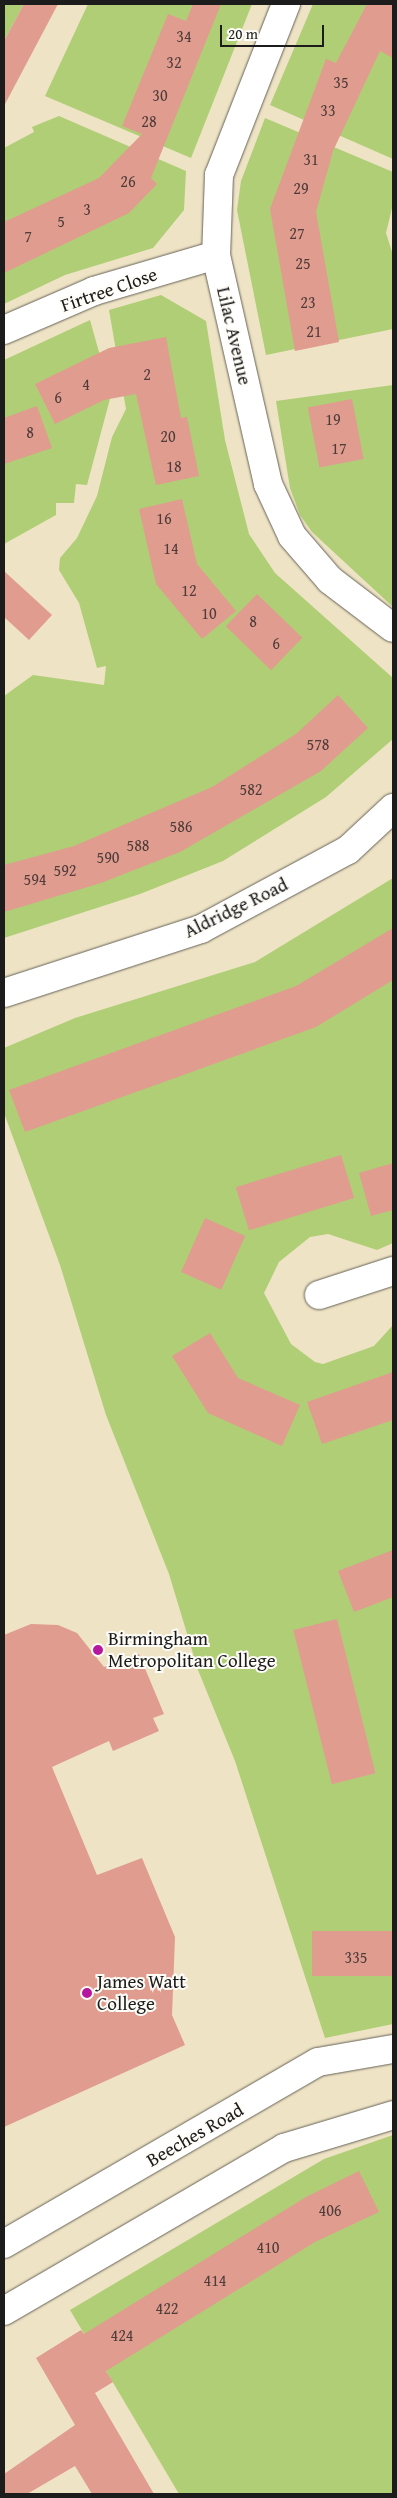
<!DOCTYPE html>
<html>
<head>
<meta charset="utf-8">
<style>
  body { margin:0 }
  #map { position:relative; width:397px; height:2498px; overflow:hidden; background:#eee3c5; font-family:"Gentium Book Plus",serif }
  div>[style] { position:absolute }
  .green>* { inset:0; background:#b0ce75 }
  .building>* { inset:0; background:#e09c8f; transform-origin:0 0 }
  .roads { filter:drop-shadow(0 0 1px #666257) drop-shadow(0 0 1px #666257) }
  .minor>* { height:28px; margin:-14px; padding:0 14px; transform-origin:14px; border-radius:14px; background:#fff }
  .tertiary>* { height:28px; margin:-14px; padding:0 14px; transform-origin:14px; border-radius:14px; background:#fff }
  .dots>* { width:14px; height:14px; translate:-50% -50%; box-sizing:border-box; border:2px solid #fdfcf7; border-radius:50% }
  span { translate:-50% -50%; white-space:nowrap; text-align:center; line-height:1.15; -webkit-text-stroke:4px #fdfcf7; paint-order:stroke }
  .number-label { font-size:16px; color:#4d3c39 }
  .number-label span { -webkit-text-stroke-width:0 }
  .street-label { font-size:19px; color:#1c1c1c }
  .poi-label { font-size:19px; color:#1c1c1c }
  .left { translate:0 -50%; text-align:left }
  .frame { position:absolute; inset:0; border:5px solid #1c1c1c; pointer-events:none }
  .scale { position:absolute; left:220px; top:25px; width:104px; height:22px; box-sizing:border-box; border:2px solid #1c1c1c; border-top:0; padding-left:6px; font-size:15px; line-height:18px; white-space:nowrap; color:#1c1c1c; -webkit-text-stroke:4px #fdfcf7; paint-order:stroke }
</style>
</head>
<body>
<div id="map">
  <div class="green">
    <i style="clip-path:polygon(4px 4px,24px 4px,4px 41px)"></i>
    <i style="clip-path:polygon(88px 4px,252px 4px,191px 158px,45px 96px)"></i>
    <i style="clip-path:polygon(313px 4px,393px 4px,393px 159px,270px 105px)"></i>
    <i style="clip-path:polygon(59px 116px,186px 171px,184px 210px,153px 248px,65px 275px,4px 304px,4px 148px,34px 132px,32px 127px)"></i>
    <i style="clip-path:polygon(265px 118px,393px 172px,393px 204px,386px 233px,393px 255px,393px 329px,266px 355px,237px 210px,241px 181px)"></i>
    <i style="clip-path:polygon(161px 295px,206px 321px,225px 440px,249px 534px,275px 573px,393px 678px,393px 739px,326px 797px,223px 861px,140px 894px,4px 938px,4px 696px,33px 675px,104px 685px,106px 666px,97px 668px,79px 603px,59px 570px,60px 558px,77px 538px,97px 496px,112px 437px,126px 409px,109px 310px)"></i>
    <i style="clip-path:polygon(90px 320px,111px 395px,87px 485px,76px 484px,74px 503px,56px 503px,56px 515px,4px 544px,4px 360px)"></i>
    <i style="clip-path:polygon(393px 385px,393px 607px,312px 532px,300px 515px,290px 488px,276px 401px)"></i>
    <i style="clip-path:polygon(393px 878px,393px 1243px,377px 1250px,328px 1234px,310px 1237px,279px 1262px,264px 1293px,291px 1344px,315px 1362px,323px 1364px,374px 1346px,393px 1325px,393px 2024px,325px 2038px,235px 1761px,198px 1670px,169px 1574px,106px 1415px,60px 1265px,4px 1113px,4px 1048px,75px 1018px,255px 962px)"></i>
    <i style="clip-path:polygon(393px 2135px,393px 2494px,179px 2494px,70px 2310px,324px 2159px)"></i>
  </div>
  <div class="building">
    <i style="clip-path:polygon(24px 4px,58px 4px,4px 106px,4px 41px)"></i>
    <i style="clip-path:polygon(193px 4px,221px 4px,151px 178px,157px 184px,129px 213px,4px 273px,4px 222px,99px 178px,142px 134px,122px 126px,168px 14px,186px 21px)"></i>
    <i style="clip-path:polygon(367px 4px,393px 4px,393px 58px,380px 51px,333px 151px,316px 212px,339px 342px,295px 351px,270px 209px,326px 59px,336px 63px)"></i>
    <i style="clip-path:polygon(166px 337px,181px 418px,187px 417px,199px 476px,156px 485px,136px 394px,104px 400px,55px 424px,35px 384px,109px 348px)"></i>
    <i style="left:352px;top:399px;width:61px;height:45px;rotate:79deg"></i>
    <i style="clip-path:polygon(37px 406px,52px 448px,4px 464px,4px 418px)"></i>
    <i style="clip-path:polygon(182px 499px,197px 564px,236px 611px,202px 639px,156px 584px,139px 509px)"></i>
    <i style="clip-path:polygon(4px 571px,52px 615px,29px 640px,4px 617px)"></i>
    <i style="left:257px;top:594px;width:63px;height:45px;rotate:44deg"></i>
    <i style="clip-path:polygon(338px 695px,368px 728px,321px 771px,180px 852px,101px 883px,4px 912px,4px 865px,74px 846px,212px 787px,296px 734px)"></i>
    <i style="clip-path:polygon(393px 928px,393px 980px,316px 1027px,25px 1132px,9px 1090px,296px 986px)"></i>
    <i style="left:341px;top:1155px;width:45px;height:110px;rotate:73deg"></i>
    <i style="clip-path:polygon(393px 1163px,393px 1210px,371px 1216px,359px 1173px)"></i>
    <i style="left:205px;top:1218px;width:44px;height:59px;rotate:24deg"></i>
    <i style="clip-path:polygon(210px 1333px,238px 1378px,300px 1405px,282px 1446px,208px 1413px,172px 1356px)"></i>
    <i style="clip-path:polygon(393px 1372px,393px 1420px,322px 1444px,307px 1402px)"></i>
    <i style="clip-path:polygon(393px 1550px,393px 1597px,354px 1612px,338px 1571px)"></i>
    <i style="left:337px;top:1619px;width:159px;height:45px;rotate:76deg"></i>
    <i style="clip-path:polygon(31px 1624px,58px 1625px,77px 1633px,104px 1667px,139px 1654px,164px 1714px,153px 1718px,159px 1731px,113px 1751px,109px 1741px,52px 1767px,97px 1875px,142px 1858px,175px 1937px,172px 2015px,185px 2045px,4px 2127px,4px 1635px)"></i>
    <i style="left:393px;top:1931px;width:45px;height:81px;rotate:90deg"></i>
    <i style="clip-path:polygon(359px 2171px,379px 2212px,315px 2242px,106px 2371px,113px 2382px,95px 2393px,154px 2494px,92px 2494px,75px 2466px,27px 2494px,4px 2494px,4px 2474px,75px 2425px,36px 2358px,81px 2330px,84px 2334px,306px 2197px)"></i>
  </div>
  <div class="roads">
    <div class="minor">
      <i style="left:286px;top:4px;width:184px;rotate:111.4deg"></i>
      <i style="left:219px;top:175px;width:80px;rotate:92.1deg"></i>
      <i style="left:216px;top:255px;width:235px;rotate:77.2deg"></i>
      <i style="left:268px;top:484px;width:57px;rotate:65.2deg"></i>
      <i style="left:292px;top:536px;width:58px;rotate:49.2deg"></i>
      <i style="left:330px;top:580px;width:79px;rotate:37.3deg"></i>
      <i style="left:4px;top:330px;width:98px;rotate:-23.4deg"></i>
      <i style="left:94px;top:291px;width:127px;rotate:-16.4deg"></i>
      <i style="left:319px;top:1295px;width:78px;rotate:-18deg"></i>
      <i style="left:4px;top:2244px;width:363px;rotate:-30.1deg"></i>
      <i style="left:318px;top:2062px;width:76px;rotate:-9.8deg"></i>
      <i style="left:4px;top:2311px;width:324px;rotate:-30.2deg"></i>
      <i style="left:284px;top:2148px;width:114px;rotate:-16.8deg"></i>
    </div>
    <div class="tertiary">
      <i style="left:4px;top:993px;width:207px;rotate:-18deg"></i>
      <i style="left:201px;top:929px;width:167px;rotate:-28.3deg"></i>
      <i style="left:348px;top:850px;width:62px;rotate:-43deg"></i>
    </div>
  </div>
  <div class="dots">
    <i style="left:98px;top:1650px;background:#b5179e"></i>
    <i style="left:87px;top:1993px;background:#b5179e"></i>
  </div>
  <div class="number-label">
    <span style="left:184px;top:36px">34</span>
    <span style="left:174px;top:62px">32</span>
    <span style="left:341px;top:82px">35</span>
    <span style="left:160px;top:95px">30</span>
    <span style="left:328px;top:110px">33</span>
    <span style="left:149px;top:121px">28</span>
    <span style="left:311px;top:159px">31</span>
    <span style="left:128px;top:181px">26</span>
    <span style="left:301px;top:188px">29</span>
    <span style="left:87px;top:209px">3</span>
    <span style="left:61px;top:221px">5</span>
    <span style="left:297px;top:233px">27</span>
    <span style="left:28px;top:236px">7</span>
    <span style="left:303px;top:263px">25</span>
    <span style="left:308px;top:302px">23</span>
    <span style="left:314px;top:331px">21</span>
    <span style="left:147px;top:374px">2</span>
    <span style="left:86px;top:384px">4</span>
    <span style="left:58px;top:397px">6</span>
    <span style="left:333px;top:419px">19</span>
    <span style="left:30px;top:432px">8</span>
    <span style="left:168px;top:436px">20</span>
    <span style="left:339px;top:448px">17</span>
    <span style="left:174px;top:466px">18</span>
    <span style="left:164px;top:518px">16</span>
    <span style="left:171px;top:548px">14</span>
    <span style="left:189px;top:590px">12</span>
    <span style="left:209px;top:613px">10</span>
    <span style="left:253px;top:621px">8</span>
    <span style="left:276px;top:643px">6</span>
    <span style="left:318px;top:744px">578</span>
    <span style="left:251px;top:789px">582</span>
    <span style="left:181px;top:826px">586</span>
    <span style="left:138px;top:845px">588</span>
    <span style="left:108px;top:857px">590</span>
    <span style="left:65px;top:870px">592</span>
    <span style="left:35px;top:879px">594</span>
    <span style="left:356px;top:1957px">335</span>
    <span style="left:330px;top:2210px">406</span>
    <span style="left:268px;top:2247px">410</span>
    <span style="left:215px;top:2280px">414</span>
    <span style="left:167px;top:2308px">422</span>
    <span style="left:122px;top:2335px">424</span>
  </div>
  <div class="street-label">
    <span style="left:109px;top:290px;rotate:-19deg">Firtree Close</span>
    <span style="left:234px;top:336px;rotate:77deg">Lilac Avenue</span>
    <span style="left:236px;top:908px;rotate:-26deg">Aldridge Road</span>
    <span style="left:195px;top:2135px;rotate:-30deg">Beeches Road</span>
  </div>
  <div class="poi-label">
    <span class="left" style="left:108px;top:1650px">Birmingham<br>Metropolitan College</span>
    <span class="left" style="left:97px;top:1993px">James Watt<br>College</span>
  </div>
  <div class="frame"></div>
  <div class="scale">20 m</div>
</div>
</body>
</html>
